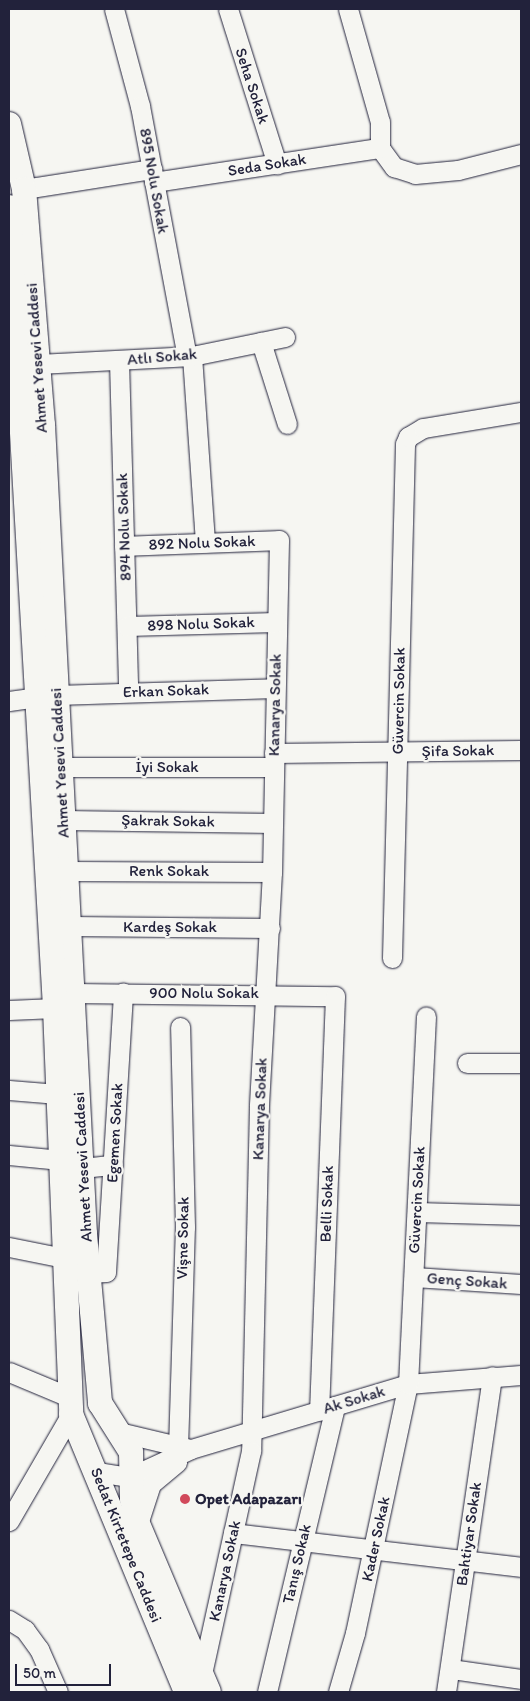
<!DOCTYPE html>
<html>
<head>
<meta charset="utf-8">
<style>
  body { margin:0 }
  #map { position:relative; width:530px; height:1701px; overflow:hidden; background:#f6f6f2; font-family:Itim,sans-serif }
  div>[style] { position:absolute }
  .roads { filter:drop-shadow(0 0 1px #22223b) drop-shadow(0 0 1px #22223b) }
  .minor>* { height:19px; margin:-9.5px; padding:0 9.5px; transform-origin:9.5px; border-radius:9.5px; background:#f6f6f2 }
  .major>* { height:24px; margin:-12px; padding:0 12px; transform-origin:12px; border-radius:12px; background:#f6f6f2 }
  .dots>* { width:14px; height:14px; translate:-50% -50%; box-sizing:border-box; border:2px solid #f6f6f2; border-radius:50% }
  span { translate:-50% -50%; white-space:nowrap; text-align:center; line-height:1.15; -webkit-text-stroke:4.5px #f6f6f2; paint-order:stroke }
  .street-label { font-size:16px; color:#22223b }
  .poi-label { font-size:16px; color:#22223b; font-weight:700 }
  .left { translate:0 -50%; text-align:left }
  .frame { position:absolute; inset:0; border:10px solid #22223b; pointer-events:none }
  .scale { position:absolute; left:15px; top:1664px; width:96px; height:22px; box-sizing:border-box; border:2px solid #22223b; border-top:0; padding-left:6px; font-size:15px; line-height:18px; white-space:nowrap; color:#22223b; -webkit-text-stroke:4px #f6f6f2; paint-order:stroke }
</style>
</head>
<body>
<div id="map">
  <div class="roads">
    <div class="minor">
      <i style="left:114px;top:9px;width:100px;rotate:75deg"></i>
      <i style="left:140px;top:106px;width:254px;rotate:79.4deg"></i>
      <i style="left:228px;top:9px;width:163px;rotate:72.5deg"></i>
      <i style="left:348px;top:9px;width:117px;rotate:74.2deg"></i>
      <i style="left:380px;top:122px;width:26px;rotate:90deg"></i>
      <i style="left:380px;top:148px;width:24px;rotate:54deg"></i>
      <i style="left:394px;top:167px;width:22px;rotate:18deg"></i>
      <i style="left:415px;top:174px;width:43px;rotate:-5.3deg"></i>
      <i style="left:458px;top:170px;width:65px;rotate:-14.3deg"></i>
      <i style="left:154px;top:182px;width:229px;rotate:-8.6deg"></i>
      <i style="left:24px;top:189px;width:130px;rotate:-8.9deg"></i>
      <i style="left:261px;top:342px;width:86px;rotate:72.4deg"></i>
      <i style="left:192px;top:356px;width:187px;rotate:86deg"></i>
      <i style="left:119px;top:361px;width:331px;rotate:88.4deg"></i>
      <i style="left:38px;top:364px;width:154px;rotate:-3deg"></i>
      <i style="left:192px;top:356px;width:95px;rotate:-11.5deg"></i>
      <i style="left:124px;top:546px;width:155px;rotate:-2.2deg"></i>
      <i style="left:279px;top:540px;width:332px;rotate:91.2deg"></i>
      <i style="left:272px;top:872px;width:234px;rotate:93.2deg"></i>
      <i style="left:259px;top:1106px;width:345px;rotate:91.3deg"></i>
      <i style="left:251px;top:1451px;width:228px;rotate:102.4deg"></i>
      <i style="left:127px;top:626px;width:149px;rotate:-1.5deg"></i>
      <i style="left:56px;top:695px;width:219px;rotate:-1.8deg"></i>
      <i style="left:9px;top:701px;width:28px;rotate:-8deg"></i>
      <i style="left:274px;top:753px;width:247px;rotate:-0.7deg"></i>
      <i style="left:60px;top:767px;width:214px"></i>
      <i style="left:63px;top:820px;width:210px;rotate:0.8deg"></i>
      <i style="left:66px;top:871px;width:206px;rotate:0.3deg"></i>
      <i style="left:70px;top:926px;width:200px;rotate:0.6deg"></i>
      <i style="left:392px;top:958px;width:514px;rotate:-88.55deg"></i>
      <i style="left:405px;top:444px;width:8px;rotate:-67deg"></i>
      <i style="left:408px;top:437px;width:17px;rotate:-31deg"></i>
      <i style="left:423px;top:428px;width:99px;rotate:-9.3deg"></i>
      <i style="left:73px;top:993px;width:262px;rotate:0.7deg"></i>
      <i style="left:335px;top:996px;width:415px;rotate:92.2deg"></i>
      <i style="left:9px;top:1010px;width:46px;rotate:-2.5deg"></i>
      <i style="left:467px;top:1063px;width:54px"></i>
      <i style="left:9px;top:1090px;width:49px;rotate:4.7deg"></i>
      <i style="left:9px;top:1155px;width:52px;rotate:5.5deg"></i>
      <i style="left:82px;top:1168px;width:31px;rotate:-6deg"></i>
      <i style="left:417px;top:1212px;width:104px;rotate:1.7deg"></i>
      <i style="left:9px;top:1247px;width:56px;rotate:11.3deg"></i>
      <i style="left:89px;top:1273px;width:17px;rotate:-3deg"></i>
      <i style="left:106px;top:1272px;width:280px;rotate:-86.5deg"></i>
      <i style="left:414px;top:1277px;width:107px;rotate:3.7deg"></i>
      <i style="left:9px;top:1372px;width:65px;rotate:22.6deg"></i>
      <i style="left:123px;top:1433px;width:69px;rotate:13.4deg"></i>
      <i style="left:178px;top:1448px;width:221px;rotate:-88.2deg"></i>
      <i style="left:185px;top:1227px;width:200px;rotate:-91.4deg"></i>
      <i style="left:97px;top:1472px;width:33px;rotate:9deg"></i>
      <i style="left:130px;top:1477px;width:67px;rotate:-24.7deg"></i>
      <i style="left:191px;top:1449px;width:227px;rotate:-16.7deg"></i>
      <i style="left:408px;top:1384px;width:113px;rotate:-4.6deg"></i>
      <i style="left:9px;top:1521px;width:124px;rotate:-59.9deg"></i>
      <i style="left:138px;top:1524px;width:42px;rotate:-72deg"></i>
      <i style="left:151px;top:1484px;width:34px;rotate:-40deg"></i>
      <i style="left:233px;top:1533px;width:290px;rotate:6.7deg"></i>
      <i style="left:9px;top:1620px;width:19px;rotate:32deg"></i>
      <i style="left:25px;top:1630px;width:24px;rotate:54deg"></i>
      <i style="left:39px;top:1649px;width:47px;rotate:66.2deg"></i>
      <i style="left:451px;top:1669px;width:71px;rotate:8.1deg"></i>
      <i style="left:267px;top:1692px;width:294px;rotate:-76.6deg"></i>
      <i style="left:338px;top:1692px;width:61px;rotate:-73.9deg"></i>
      <i style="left:355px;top:1633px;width:255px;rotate:-78deg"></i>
      <i style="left:408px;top:1384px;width:368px;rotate:-87.2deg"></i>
      <i style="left:446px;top:1692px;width:319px;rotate:-81.7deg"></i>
    </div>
    <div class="major">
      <i style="left:9px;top:124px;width:67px;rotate:77deg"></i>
      <i style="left:24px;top:189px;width:237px;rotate:85.4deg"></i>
      <i style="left:43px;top:425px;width:810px;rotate:87.03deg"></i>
      <i style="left:85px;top:1234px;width:170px;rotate:84.9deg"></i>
      <i style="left:9px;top:207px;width:802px;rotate:86.71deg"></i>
      <i style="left:55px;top:1008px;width:406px;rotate:87.7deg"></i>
      <i style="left:71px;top:1414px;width:301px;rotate:67.5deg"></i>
      <i style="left:100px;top:1403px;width:58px;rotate:57.7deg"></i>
      <i style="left:131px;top:1452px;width:47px;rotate:88.8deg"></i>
      <i style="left:132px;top:1499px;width:26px;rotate:77deg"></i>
      <i style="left:138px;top:1524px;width:182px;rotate:67.1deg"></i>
    </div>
  </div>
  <div class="dots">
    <i style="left:185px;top:1499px;background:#d1495b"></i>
  </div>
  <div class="street-label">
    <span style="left:252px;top:86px;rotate:72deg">Seha Sokak</span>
    <span style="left:267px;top:165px;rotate:-9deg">Seda Sokak</span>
    <span style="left:154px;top:181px;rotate:80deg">895 Nolu Sokak</span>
    <span style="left:162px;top:357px;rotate:-5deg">Atlı Sokak</span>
    <span style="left:37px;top:358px;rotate:-94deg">Ahmet Yesevi Caddesi</span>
    <span style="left:124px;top:527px;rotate:-92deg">894 Nolu Sokak</span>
    <span style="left:202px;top:543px;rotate:-2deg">892 Nolu Sokak</span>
    <span style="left:201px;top:624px;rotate:-2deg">898 Nolu Sokak</span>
    <span style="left:166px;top:691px;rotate:-2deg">Erkan Sokak</span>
    <span style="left:399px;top:701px;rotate:-89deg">Güvercin Sokak</span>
    <span style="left:275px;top:705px;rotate:-89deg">Kanarya Sokak</span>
    <span style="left:458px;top:751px;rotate:-1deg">Şifa Sokak</span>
    <span style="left:60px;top:763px;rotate:-93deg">Ahmet Yesevi Caddesi</span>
    <span style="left:167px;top:767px">İyi Sokak</span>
    <span style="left:168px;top:821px;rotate:1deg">Şakrak Sokak</span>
    <span style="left:169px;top:871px">Renk Sokak</span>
    <span style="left:170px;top:927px">Kardeş Sokak</span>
    <span style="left:204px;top:993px">900 Nolu Sokak</span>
    <span style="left:260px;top:1109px;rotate:-88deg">Kanarya Sokak</span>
    <span style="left:115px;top:1133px;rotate:-87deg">Egemen Sokak</span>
    <span style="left:83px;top:1167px;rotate:-93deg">Ahmet Yesevi Caddesi</span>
    <span style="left:417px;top:1200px;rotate:-87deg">Güvercin Sokak</span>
    <span style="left:327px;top:1204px;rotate:-88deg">Belli Sokak</span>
    <span style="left:183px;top:1238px;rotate:-89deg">Vişne Sokak</span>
    <span style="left:467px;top:1281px;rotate:4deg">Genç Sokak</span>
    <span style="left:354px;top:1400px;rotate:-17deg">Ak Sokak</span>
    <span style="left:469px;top:1534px;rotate:-82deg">Bahtiyar Sokak</span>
    <span style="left:376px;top:1539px;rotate:-78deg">Kader Sokak</span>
    <span style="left:126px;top:1545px;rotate:68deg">Sedat Kirtetepe Caddesi</span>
    <span style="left:297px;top:1564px;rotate:-77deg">Tanış Sokak</span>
    <span style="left:225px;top:1571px;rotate:-78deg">Kanarya Sokak</span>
  </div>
  <div class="poi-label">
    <span class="left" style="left:195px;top:1499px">Opet Adapazarı</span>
  </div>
  <div class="frame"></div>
  <div class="scale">50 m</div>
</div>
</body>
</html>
